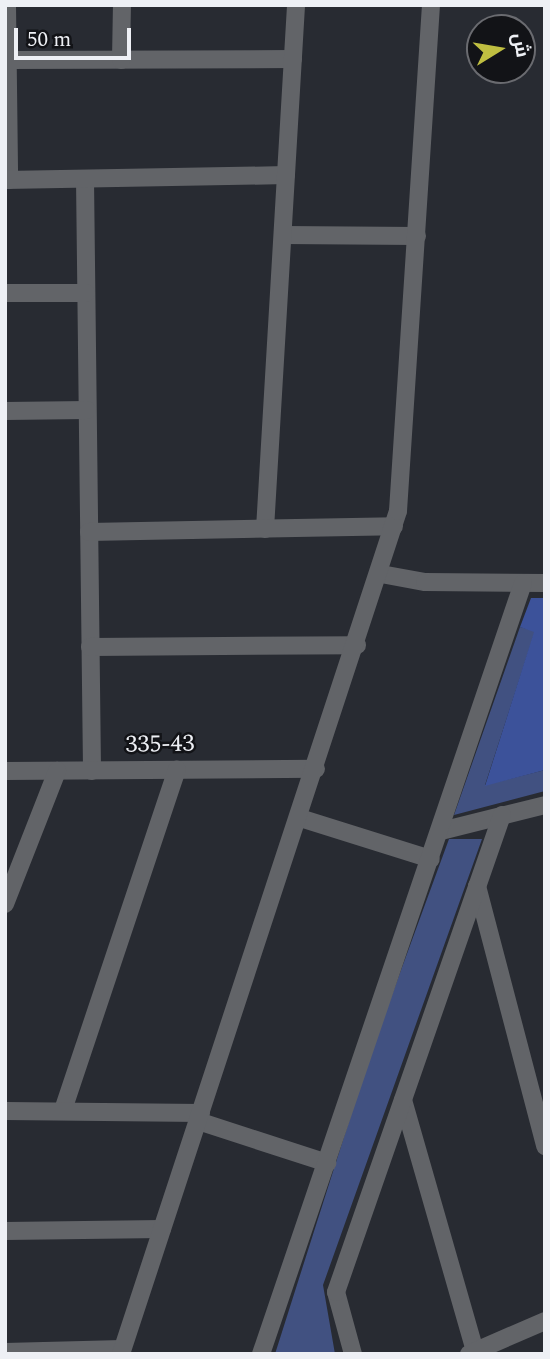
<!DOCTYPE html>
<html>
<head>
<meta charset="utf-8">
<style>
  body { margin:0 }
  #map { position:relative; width:550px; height:1359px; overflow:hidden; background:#282b32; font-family:Spectral,Cairo,serif }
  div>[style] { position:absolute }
  .green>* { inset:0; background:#415181 }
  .forest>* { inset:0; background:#3c529a }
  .minor>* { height:18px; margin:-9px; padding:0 9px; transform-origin:9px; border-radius:9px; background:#626468 }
  .tertiary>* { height:18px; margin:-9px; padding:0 9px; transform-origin:9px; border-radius:9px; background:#626468 }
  span { translate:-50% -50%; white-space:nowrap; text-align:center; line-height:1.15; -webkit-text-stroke:5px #121317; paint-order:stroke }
  .street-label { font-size:24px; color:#eef0f5 }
  .frame { position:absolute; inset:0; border:7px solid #eef0f5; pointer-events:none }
  .north { position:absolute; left:466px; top:14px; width:70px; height:70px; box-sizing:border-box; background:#121317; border:2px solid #6a6b70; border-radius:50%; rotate:79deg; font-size:19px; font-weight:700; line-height:28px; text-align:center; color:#eef0f5 }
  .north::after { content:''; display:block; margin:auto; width:24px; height:32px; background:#bfbe41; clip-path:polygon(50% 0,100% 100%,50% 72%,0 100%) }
  .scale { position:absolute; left:14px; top:28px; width:117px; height:32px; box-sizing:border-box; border:4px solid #eef0f5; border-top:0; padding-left:9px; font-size:21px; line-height:24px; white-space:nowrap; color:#eef0f5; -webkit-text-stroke:5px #121317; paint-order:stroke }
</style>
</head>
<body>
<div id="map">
  <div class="green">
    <i style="clip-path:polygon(520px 627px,535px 631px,485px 785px,545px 770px,545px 791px,454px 815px)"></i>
    <i style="clip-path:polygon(449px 839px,482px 839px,323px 1285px,335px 1354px,275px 1354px,371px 1052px)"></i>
  </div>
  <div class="forest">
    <i style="clip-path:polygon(531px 598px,545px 598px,545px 770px,485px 786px,534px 632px,520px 627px)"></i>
  </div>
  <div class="minor">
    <i style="left:7px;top:5px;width:175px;rotate:89.3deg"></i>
    <i style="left:7px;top:60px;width:286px;rotate:-0.2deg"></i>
    <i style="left:121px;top:60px;width:55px;rotate:-89deg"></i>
    <i style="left:85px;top:179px;width:592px;rotate:89.32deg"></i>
    <i style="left:5px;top:180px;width:281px;rotate:-1deg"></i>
    <i style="left:283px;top:235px;width:134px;rotate:0.4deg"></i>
    <i style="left:5px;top:293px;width:81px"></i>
    <i style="left:5px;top:411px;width:82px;rotate:-0.7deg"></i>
    <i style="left:265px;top:529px;width:525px;rotate:-86.61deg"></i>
    <i style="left:89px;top:532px;width:305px;rotate:-1.1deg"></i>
    <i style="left:381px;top:574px;width:45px;rotate:10.3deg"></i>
    <i style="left:425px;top:582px;width:120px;rotate:0.5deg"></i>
    <i style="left:90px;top:647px;width:267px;rotate:-0.4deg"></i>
    <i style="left:5px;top:771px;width:311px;rotate:-0.4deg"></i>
    <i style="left:300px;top:818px;width:137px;rotate:17.4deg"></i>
    <i style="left:441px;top:831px;width:107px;rotate:-14deg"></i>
    <i style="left:477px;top:886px;width:269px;rotate:75.3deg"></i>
    <i style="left:5px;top:904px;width:143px;rotate:-68.6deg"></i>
    <i style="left:403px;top:1100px;width:261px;rotate:74deg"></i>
    <i style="left:63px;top:1110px;width:359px;rotate:-71.5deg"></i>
    <i style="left:5px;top:1111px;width:196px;rotate:0.6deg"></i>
    <i style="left:198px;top:1121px;width:136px;rotate:18deg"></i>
    <i style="left:5px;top:1231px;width:157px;rotate:-0.7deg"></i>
    <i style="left:5px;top:1352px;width:117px;rotate:-1.5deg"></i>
    <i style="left:261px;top:1354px;width:814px;rotate:-71.23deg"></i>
    <i style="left:353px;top:1354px;width:64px;rotate:-105.3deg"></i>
    <i style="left:336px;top:1292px;width:505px;rotate:-70.81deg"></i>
  </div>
  <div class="tertiary">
    <i style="left:121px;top:1354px;width:887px;rotate:-71.81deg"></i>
    <i style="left:398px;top:511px;width:507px;rotate:-86.27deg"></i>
    <i style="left:469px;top:1354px;width:83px;rotate:-23.5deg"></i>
  </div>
  <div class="street-label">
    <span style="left:160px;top:745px;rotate:-1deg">335-43</span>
  </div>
  <div class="frame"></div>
  <div class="north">ش</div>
  <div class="scale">50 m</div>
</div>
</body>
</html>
